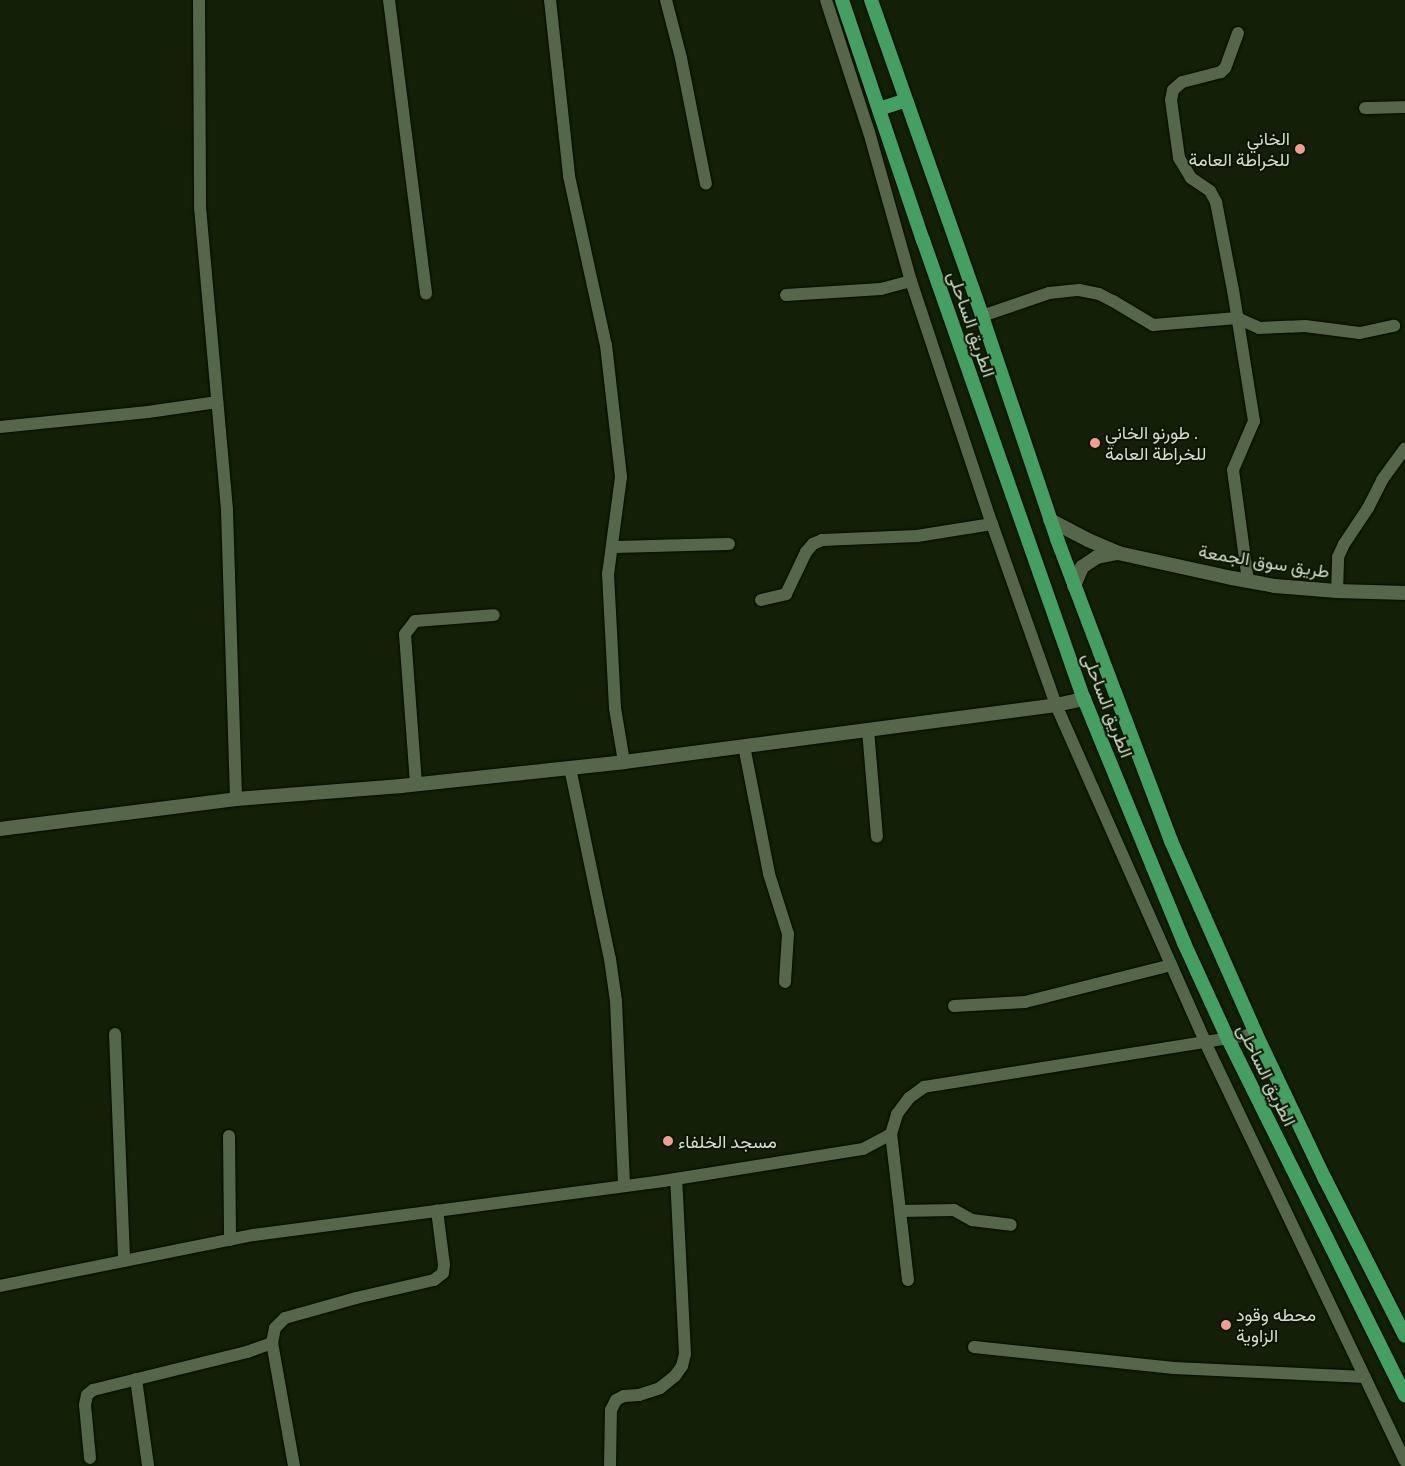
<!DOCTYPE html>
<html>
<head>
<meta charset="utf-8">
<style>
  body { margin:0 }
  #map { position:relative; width:1405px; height:1466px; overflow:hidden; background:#131f07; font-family:"Exo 2",Vazirmatn,sans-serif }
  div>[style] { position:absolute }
  .roads { filter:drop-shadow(0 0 1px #020900) drop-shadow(0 0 1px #020900) }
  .minor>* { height:12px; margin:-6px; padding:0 6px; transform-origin:6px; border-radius:6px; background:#56664a }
  .tertiary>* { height:14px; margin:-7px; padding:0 7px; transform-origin:7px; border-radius:7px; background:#56664a }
  .trunk>* { height:14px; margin:-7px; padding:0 7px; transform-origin:7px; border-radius:7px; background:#44a062 }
  .dots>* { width:14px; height:14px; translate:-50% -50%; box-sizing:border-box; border:2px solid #0a1601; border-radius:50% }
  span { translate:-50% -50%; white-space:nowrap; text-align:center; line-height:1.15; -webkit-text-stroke:4px #0a1601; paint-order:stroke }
  .poi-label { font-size:18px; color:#d5dece }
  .right { translate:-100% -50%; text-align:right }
  .left { translate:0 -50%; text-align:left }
  .street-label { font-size:18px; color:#d5dece }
</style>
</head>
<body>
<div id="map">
  <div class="roads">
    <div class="minor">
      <i style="left:199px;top:0;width:207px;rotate:89.7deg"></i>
      <i style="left:200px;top:207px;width:305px;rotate:84.9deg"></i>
      <i style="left:227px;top:511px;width:288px;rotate:88.2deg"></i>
      <i style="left:389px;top:0;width:296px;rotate:82.8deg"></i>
      <i style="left:550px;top:0;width:177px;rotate:83.8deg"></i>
      <i style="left:569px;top:176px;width:173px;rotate:77.7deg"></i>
      <i style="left:606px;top:345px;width:133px;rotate:83.5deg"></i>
      <i style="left:621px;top:477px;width:98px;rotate:97.6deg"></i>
      <i style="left:608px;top:574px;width:134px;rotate:87deg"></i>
      <i style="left:615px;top:708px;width:55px;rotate:80.5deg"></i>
      <i style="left:666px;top:0;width:60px;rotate:75.5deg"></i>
      <i style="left:681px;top:58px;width:128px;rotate:78.8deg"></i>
      <i style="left:826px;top:0;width:139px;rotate:72deg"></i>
      <i style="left:869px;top:132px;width:155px;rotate:74.3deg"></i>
      <i style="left:911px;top:281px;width:256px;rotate:71.6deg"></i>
      <i style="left:992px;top:524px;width:192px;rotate:70.5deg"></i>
      <i style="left:1056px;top:705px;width:368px;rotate:66.1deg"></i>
      <i style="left:1205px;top:1042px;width:464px;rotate:64.5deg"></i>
      <i style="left:1238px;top:33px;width:37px;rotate:110deg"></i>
      <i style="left:1225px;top:68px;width:6px;rotate:135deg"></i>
      <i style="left:1221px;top:72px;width:40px;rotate:165.6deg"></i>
      <i style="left:1182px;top:82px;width:12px;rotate:138deg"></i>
      <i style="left:1173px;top:90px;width:10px;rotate:101deg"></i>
      <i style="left:1171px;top:100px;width:59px;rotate:82.1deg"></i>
      <i style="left:1179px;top:158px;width:23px;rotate:59deg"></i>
      <i style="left:1191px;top:178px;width:23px;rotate:34deg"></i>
      <i style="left:1210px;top:191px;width:13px;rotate:61deg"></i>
      <i style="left:1216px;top:202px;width:90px;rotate:79.1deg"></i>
      <i style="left:1233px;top:290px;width:133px;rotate:80.9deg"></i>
      <i style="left:1254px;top:421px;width:53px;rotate:113.2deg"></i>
      <i style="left:1233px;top:470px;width:112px;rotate:82.3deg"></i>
      <i style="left:1365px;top:108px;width:40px;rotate:-1.4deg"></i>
      <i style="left:786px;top:295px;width:95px;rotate:-3.6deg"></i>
      <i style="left:881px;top:289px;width:31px;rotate:-15deg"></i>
      <i style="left:982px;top:316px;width:71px;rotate:-18.9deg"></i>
      <i style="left:1049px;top:293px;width:30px;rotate:-6deg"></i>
      <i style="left:1079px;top:290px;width:20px;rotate:11deg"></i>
      <i style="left:1099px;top:294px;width:16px;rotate:27deg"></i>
      <i style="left:1113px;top:301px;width:47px;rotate:31deg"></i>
      <i style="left:1153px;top:325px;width:84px;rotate:-4.8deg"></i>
      <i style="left:1237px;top:318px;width:24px;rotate:24deg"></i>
      <i style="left:1259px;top:328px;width:46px;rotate:-2.5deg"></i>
      <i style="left:1305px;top:326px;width:55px;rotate:7.3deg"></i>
      <i style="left:1360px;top:333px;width:35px;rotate:-12deg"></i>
      <i style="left:0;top:427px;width:149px;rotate:-5.8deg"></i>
      <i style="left:148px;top:412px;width:70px;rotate:-8.2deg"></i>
      <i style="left:612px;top:547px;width:117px;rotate:-1.5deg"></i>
      <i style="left:1337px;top:591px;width:34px;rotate:-88deg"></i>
      <i style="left:1338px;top:557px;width:14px;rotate:-65deg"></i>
      <i style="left:1344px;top:544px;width:43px;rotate:-56.3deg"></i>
      <i style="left:1368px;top:508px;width:31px;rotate:-63deg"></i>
      <i style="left:1382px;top:480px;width:39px;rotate:-54deg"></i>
      <i style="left:761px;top:600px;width:26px;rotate:-13deg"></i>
      <i style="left:786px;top:594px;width:47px;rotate:-64.5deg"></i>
      <i style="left:806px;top:552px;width:11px;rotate:-49deg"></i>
      <i style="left:813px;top:544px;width:10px;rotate:-24deg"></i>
      <i style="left:822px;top:540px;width:95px;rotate:-2.4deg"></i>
      <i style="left:917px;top:536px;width:76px;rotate:-9.1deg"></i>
      <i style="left:868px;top:730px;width:107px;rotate:85.2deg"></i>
      <i style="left:744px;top:746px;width:130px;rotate:78.9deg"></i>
      <i style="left:769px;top:874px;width:63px;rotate:72.4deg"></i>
      <i style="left:788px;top:934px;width:48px;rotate:93.6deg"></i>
      <i style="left:570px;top:768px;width:195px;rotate:78.2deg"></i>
      <i style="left:610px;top:959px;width:42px;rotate:81.9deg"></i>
      <i style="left:616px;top:1001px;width:184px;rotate:87.5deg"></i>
      <i style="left:416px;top:784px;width:150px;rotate:-94.2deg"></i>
      <i style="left:405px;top:634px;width:16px;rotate:-52deg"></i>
      <i style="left:415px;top:621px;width:79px;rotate:-4.3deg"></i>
      <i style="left:954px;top:1006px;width:71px;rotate:-3.2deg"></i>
      <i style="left:1025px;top:1002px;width:151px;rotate:-14.2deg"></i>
      <i style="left:115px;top:1034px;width:227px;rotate:87.7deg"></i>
      <i style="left:229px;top:1136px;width:104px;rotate:89.4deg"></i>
      <i style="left:900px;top:1211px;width:54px;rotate:-1.1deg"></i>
      <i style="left:954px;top:1210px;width:21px;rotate:29deg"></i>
      <i style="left:972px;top:1220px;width:39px;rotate:7deg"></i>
      <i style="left:908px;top:1280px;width:147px;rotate:-96.6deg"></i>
      <i style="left:891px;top:1134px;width:21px;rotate:-73deg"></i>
      <i style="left:897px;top:1114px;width:20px;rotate:-53deg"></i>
      <i style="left:909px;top:1098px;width:19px;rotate:-36deg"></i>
      <i style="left:924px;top:1087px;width:336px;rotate:-9.1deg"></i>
      <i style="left:0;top:1286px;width:259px;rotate:-11.4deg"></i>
      <i style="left:254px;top:1235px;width:413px;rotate:-7.5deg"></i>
      <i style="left:663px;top:1181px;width:203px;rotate:-9.1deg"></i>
      <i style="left:863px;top:1149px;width:32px;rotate:-28deg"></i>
      <i style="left:974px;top:1347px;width:201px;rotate:6deg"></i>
      <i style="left:1174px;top:1368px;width:191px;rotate:2.7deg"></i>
      <i style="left:136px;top:1379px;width:88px;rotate:82.1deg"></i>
      <i style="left:90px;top:1458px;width:53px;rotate:-95.4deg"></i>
      <i style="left:85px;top:1405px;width:10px;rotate:-79deg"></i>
      <i style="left:87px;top:1395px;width:8px;rotate:-40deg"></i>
      <i style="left:93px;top:1390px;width:159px;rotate:-13.9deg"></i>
      <i style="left:247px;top:1352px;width:27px;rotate:-20deg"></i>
      <i style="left:294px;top:1466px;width:125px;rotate:-100.1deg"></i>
      <i style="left:272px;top:1343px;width:15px;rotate:-79deg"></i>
      <i style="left:275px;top:1328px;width:14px;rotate:-45deg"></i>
      <i style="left:285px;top:1318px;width:74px;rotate:-15.7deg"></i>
      <i style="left:356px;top:1298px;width:80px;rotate:-13deg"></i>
      <i style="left:434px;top:1280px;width:11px;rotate:-38deg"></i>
      <i style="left:443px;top:1273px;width:8px;rotate:-83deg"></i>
      <i style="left:444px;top:1265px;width:55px;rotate:-97.3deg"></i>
      <i style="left:610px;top:1466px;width:56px;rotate:-89deg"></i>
      <i style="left:611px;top:1410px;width:11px;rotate:-63deg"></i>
      <i style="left:616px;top:1400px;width:9px;rotate:-27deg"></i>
      <i style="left:624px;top:1396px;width:15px;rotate:-4deg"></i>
      <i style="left:639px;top:1395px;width:22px;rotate:-18deg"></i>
      <i style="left:660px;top:1388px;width:19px;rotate:-39deg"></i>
      <i style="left:675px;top:1376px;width:12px;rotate:-55deg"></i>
      <i style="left:682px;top:1366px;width:12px;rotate:-76deg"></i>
      <i style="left:685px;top:1354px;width:175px;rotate:-92.9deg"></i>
    </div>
    <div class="tertiary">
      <i style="left:1050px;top:520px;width:43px;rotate:27.8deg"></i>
      <i style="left:1088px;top:540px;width:33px;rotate:23deg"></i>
      <i style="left:1118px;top:553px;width:117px;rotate:12.4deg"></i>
      <i style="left:1232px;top:578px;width:44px;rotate:10.5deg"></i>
      <i style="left:1275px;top:586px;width:62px;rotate:4.6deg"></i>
      <i style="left:1337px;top:591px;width:68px;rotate:1.7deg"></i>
      <i style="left:1074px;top:586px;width:21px;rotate:-67deg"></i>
      <i style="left:1082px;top:567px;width:18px;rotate:-34deg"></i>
      <i style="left:1097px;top:557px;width:21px;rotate:-11deg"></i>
      <i style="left:0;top:829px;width:238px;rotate:-7.2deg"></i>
      <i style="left:236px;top:799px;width:166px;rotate:-4.5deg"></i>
      <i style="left:401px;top:786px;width:224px;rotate:-6.1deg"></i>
      <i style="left:624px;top:762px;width:436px;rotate:-7.5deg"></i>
      <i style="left:1056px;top:705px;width:29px;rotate:-12deg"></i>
    </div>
    <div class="trunk">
      <i style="left:842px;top:0;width:253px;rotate:71.4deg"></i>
      <i style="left:923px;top:240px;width:486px;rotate:70.7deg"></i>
      <i style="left:1084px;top:699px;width:264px;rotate:67.7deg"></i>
      <i style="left:1184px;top:943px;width:106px;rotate:65.4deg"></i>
      <i style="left:1228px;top:1039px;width:398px;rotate:63.6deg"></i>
      <i style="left:871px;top:0;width:335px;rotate:70.6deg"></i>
      <i style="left:982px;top:316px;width:235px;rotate:71.4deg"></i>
      <i style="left:1057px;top:539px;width:323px;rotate:69.3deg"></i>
      <i style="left:1171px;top:841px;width:211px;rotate:66.2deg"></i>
      <i style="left:1256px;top:1034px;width:161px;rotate:64.6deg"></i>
      <i style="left:1325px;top:1179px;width:176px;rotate:63deg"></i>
      <i style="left:879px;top:109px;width:28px;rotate:-18deg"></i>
    </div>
  </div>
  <div class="dots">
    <i style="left:1300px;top:149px;background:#f59d8e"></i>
    <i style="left:1095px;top:443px;background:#f59d8e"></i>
    <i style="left:668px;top:1141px;background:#f59d8e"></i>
    <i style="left:1226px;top:1325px;background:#f59d8e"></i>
  </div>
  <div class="poi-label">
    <span class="right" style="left:1290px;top:149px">الخاني<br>للخراطة العامة</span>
    <span class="left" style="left:1105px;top:443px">طورنو الخاني .<br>للخراطة العامة</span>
    <span class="left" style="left:678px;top:1141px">مسجد الخلفاء</span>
    <span class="left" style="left:1236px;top:1325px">محطه وقود<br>الزاوية</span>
  </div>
  <div class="street-label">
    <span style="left:972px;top:324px;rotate:71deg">الطريق الساحلى</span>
    <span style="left:1264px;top:561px;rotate:9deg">طريق سوق الجمعة</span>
    <span style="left:1108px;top:705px;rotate:69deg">الطريق الساحلى</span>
    <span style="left:1267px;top:1075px;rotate:64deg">الطريق الساحلى</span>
  </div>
</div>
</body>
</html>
